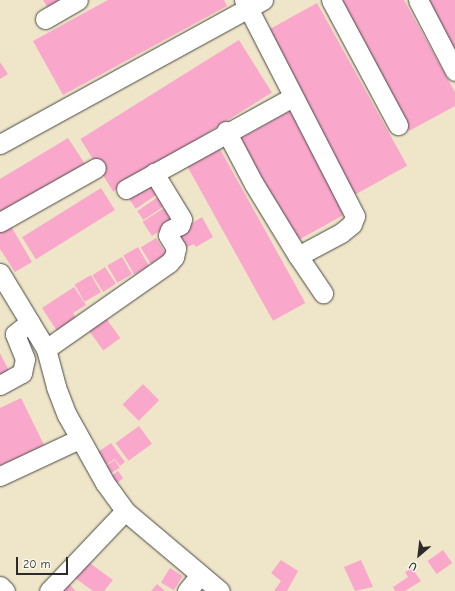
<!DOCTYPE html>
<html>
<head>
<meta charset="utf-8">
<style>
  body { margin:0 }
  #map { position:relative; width:455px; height:591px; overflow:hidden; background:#efe6c9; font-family:"Comic Neue",sans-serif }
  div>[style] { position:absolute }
  .building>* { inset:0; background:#f9a7ca; transform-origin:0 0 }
  .roads { filter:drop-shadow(0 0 1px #484743) drop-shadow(0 0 1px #484743) }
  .minor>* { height:19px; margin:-9.5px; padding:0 9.5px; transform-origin:9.5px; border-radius:9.5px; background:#fff }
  span { translate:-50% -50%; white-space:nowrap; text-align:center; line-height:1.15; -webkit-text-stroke:3px #fbf7ec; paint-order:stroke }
  .north { position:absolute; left:399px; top:535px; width:40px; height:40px; -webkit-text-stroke:3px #fbf7ec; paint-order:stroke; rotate:208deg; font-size:11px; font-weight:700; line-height:16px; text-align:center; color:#2b2b2b }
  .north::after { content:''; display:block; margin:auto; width:14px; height:18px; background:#2b2b2b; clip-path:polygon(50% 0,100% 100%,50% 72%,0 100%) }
  .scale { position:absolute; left:16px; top:557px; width:52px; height:18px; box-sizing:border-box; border:2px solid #2b2b2b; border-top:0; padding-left:5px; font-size:12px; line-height:14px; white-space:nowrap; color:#2b2b2b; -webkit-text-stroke:3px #fbf7ec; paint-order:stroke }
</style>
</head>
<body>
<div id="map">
  <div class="building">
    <i style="clip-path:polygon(43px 0,63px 0,48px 8px)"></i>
    <i style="clip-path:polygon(108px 0,224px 0,227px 6px,63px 95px,33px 41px)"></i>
    <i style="clip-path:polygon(336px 0,404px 0,455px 92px,455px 106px,409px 131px)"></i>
    <i style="clip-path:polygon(421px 0,455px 0,455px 55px)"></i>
    <i style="left:317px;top:3px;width:186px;height:63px;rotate:61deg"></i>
    <i style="left:239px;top:40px;width:62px;height:187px;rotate:58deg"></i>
    <i style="clip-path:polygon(0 62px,8px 74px,0 79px)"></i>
    <i style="left:290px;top:111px;width:117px;height:57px;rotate:61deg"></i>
    <i style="clip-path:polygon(68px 138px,85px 164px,0 216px,0 179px)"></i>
    <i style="left:220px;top:149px;width:176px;height:37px;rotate:61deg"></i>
    <i style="left:152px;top:181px;width:14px;height:29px;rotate:56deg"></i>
    <i style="left:101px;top:188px;width:26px;height:93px;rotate:58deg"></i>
    <i style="left:158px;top:197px;width:11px;height:25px;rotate:56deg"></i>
    <i style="left:167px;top:206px;width:17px;height:29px;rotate:57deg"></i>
    <i style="clip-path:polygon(202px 217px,213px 237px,196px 247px,194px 244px,186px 248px,177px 232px)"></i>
    <i style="clip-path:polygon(8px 221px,32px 262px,15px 272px,0 249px,0 226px)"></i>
    <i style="left:156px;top:238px;width:19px;height:18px;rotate:58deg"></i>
    <i style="left:138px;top:247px;width:22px;height:17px;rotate:60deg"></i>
    <i style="left:122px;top:257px;width:20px;height:17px;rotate:60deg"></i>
    <i style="left:105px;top:267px;width:20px;height:15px;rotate:57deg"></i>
    <i style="left:91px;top:275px;width:20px;height:19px;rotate:60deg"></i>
    <i style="clip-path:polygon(74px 287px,86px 305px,73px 313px,76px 319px,57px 331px,42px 308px)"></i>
    <i style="left:105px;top:317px;width:26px;height:21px;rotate:54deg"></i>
    <i style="clip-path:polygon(0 353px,9px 371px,0 375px)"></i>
    <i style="left:143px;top:384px;width:23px;height:29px;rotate:45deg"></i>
    <i style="clip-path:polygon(21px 398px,44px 445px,0 466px,0 408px)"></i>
    <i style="left:139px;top:426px;width:22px;height:29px;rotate:54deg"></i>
    <i style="clip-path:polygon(111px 443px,125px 462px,120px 466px,115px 459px,101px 468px,92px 456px)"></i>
    <i style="left:115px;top:460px;width:9px;height:17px;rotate:58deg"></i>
    <i style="left:118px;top:471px;width:9px;height:15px;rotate:54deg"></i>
    <i style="left:443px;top:550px;width:16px;height:19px;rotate:55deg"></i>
    <i style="clip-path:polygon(281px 560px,298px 571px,287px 591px,274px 591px,281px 581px,271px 573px)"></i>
    <i style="clip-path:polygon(361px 560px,373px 587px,355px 591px,344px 567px)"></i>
    <i style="clip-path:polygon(87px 561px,113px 580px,104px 591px,93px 591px,75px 578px)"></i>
    <i style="left:170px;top:568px;width:15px;height:17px;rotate:32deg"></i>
    <i style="clip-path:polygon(412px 568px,421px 581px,405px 591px,395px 591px,393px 587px,408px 577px,405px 572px)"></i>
    <i style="clip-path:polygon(69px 584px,76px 591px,62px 591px)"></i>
    <i style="clip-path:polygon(157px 584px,165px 591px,151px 591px)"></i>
  </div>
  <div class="roads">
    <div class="minor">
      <i style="left:244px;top:0;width:243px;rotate:62.8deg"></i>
      <i style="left:355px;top:216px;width:9px;rotate:111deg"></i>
      <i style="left:352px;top:224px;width:14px;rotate:141deg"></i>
      <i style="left:341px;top:233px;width:49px;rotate:151.9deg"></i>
      <i style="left:298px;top:256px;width:45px;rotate:56deg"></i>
      <i style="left:331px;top:0;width:142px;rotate:61.8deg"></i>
      <i style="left:418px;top:0;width:80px;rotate:62.5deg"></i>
      <i style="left:45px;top:19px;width:38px;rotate:-30deg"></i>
      <i style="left:226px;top:131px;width:60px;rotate:62.2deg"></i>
      <i style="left:254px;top:184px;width:84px;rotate:58.6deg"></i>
      <i style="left:0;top:144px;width:300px;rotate:-28.7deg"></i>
      <i style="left:126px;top:189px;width:191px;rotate:-28.9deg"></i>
      <i style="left:0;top:222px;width:110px;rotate:-29.4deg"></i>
      <i style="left:0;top:273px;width:89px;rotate:58.8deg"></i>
      <i style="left:46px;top:349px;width:39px;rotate:75deg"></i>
      <i style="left:56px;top:387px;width:30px;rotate:69deg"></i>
      <i style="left:67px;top:415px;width:78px;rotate:60.8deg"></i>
      <i style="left:105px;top:483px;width:34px;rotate:54deg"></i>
      <i style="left:125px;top:511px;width:124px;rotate:40.1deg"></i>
      <i style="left:46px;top:349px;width:150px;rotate:-35deg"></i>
      <i style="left:169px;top:263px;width:8px;rotate:-50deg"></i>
      <i style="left:174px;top:257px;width:9px;rotate:-77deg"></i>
      <i style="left:176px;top:248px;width:15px;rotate:-122deg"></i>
      <i style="left:168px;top:235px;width:5px;rotate:-68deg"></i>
      <i style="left:170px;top:230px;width:11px;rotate:-27deg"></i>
      <i style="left:180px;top:225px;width:6px;rotate:-72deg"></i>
      <i style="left:182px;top:219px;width:54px;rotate:-121.3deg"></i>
      <i style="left:0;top:385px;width:25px;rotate:-29deg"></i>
      <i style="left:22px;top:373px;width:14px;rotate:-78deg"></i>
      <i style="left:25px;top:359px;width:27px;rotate:-112deg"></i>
      <i style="left:15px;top:334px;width:19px;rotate:-39deg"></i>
      <i style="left:0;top:476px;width:87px;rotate:-25.1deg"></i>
      <i style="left:0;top:586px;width:7px;rotate:45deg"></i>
      <i style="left:49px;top:591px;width:110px;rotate:-46.5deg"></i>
      <i style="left:187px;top:591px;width:19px;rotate:-51deg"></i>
    </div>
  </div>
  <div class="north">U</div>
  <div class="scale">20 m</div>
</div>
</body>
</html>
